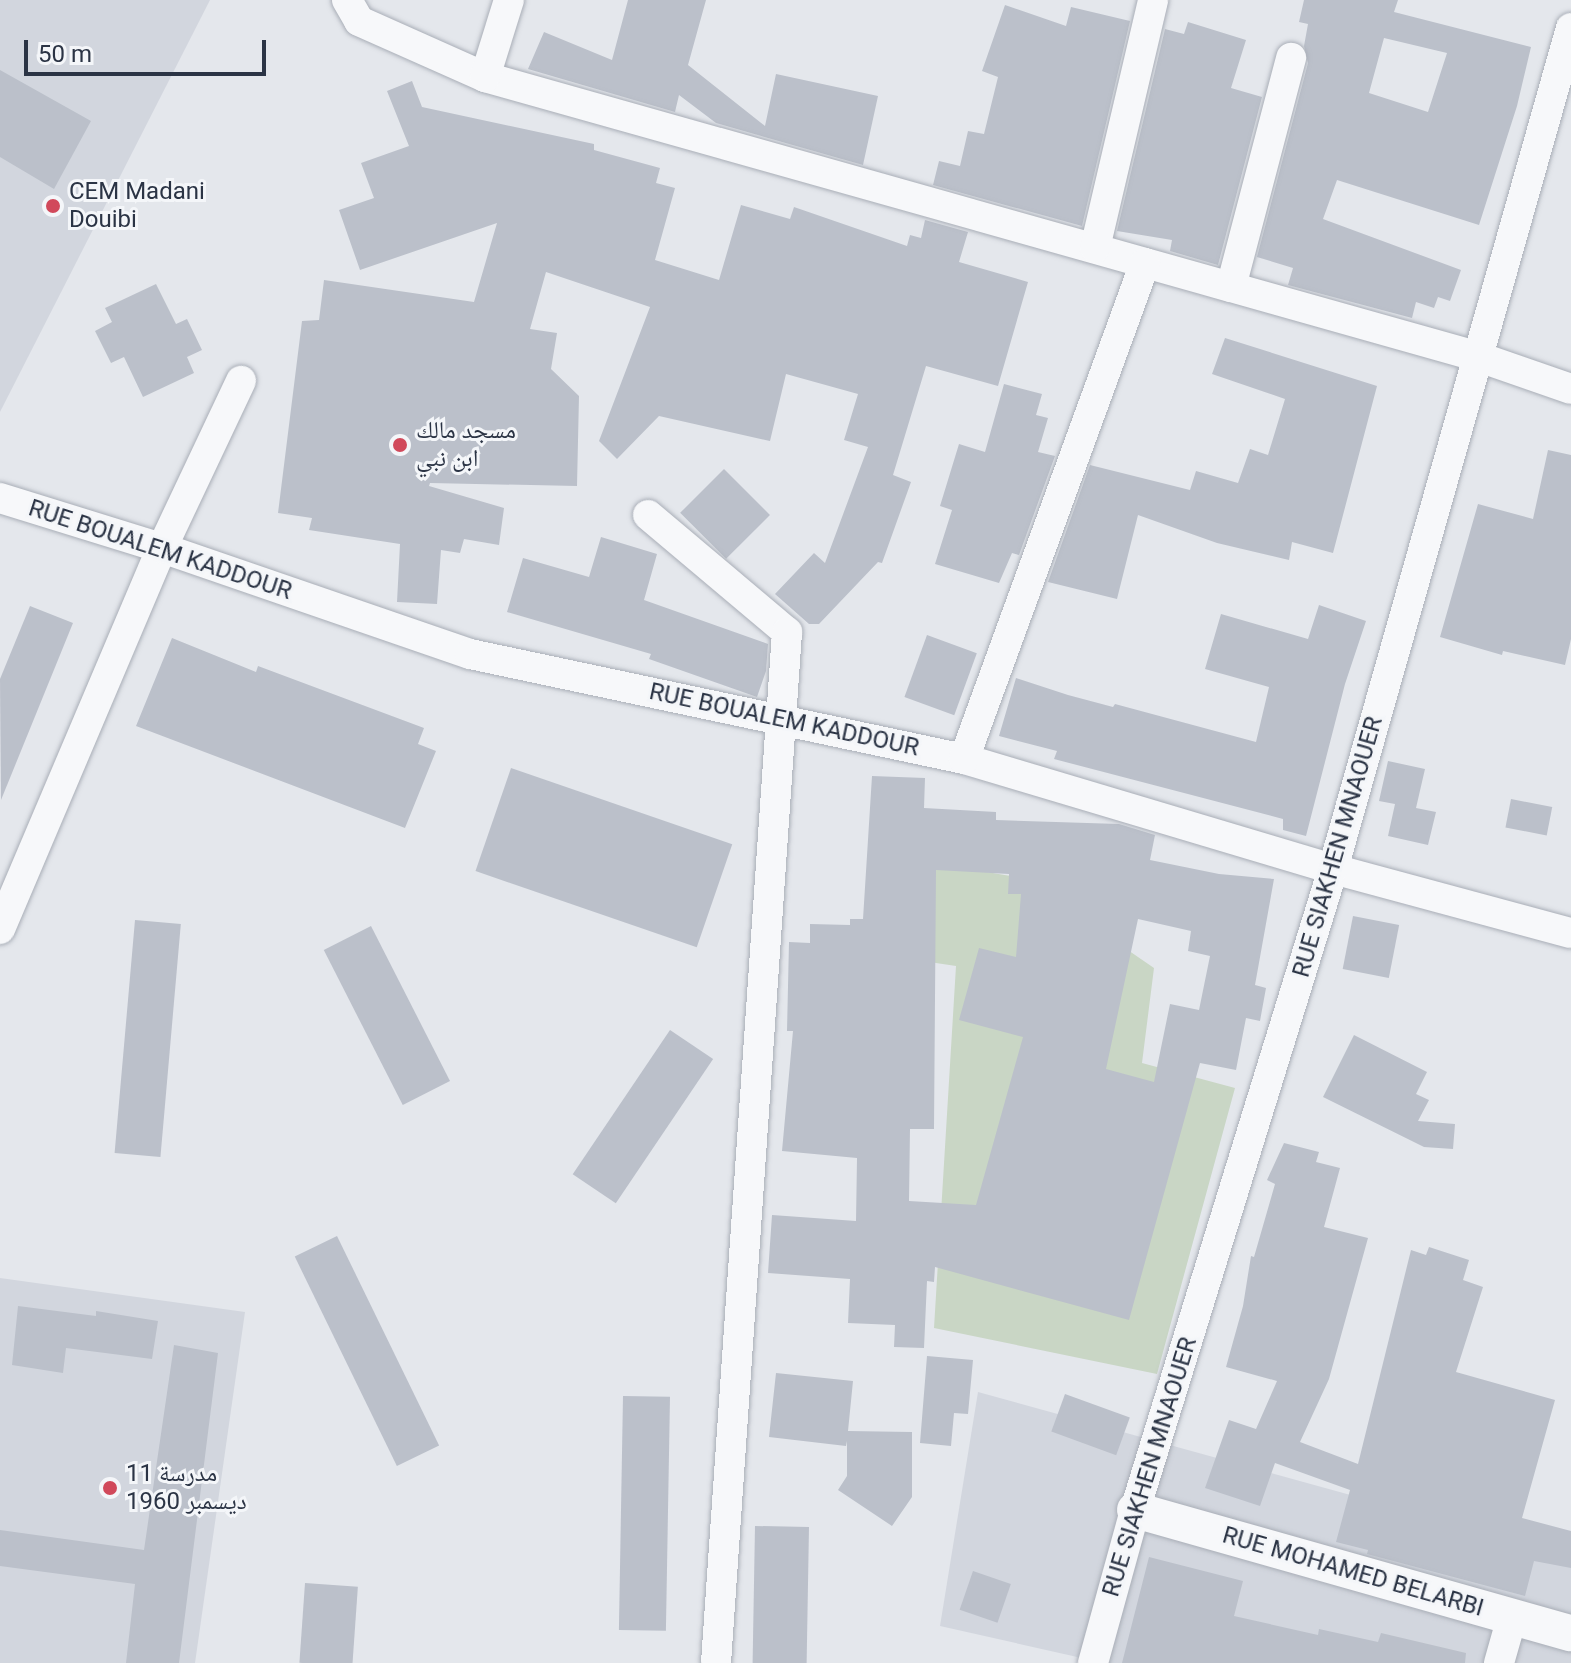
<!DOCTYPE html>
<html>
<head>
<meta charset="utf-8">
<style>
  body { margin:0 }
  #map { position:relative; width:1571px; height:1663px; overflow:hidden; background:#e4e7ec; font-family:Roboto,"Noto Naskh Arabic",sans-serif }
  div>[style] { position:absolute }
  .built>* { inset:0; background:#d2d6de }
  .green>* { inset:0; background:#c9d6c5 }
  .building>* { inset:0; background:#bbc0ca; transform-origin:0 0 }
  .roads { filter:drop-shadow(0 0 2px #a9aeb7) drop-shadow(0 0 2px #a9aeb7) }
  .minor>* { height:30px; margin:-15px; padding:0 15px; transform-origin:15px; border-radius:15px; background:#f7f8fa }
  .tertiary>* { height:36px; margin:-18px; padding:0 18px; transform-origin:18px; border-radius:18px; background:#f7f8fa }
  .dots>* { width:22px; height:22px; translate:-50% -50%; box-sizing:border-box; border:4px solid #f4f6f9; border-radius:50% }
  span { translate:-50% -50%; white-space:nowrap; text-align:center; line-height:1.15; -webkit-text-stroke:6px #f4f6f9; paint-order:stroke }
  .poi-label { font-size:24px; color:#2b3445 }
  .left { translate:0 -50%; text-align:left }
  .street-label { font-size:24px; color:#2b3445 }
  .scale { position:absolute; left:24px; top:40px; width:242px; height:36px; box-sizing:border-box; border:4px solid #2b3445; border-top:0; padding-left:10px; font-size:24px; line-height:28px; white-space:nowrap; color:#2b3445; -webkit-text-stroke:6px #f4f6f9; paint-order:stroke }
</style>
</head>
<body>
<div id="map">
  <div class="built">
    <i style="clip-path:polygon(0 0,210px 0,0 412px)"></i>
    <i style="clip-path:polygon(0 1278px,245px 1312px,195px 1663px,0 1663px)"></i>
    <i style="clip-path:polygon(978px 1392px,1571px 1556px,1571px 1663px,1104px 1663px,940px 1626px)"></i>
  </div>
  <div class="green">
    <i style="clip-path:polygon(927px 862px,1023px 878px,1154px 968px,1142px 1063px,1235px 1088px,1157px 1374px,934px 1328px,956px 966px,916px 960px)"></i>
  </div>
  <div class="building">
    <i style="clip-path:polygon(628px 0,706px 0,688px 65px,765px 126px,776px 74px,878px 96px,863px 165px,716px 123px,679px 95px,675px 112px,528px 69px,544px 32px,612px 60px)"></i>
    <i style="clip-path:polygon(evenodd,1304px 0,1398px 0,1394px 12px,1531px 47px,1517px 106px,1479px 225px,1337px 180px,1323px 219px,1461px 270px,1450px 301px,1438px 297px,1434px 308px,1416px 302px,1412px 318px,1288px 285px,1293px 268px,1257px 257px,1308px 63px,1304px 46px,1308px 24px,1299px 22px,1304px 0,1384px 38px,1447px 53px,1428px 112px,1369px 93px,1384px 38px)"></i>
    <i style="clip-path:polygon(1005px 5px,1066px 26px,1071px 7px,1130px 21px,1082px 226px,933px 185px,939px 161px,960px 166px,968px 131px,984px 134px,998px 77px,982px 71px)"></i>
    <i style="clip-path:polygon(1188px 22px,1246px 40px,1231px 88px,1262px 97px,1218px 265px,1170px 251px,1172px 240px,1117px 231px,1165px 29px,1184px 34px)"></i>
    <i style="clip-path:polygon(0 70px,91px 121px,54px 189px,0 157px)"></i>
    <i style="clip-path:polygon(412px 81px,422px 107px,594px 144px,594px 150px,660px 168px,656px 183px,675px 188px,655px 260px,719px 280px,741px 205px,790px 219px,794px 207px,907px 246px,910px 235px,921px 238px,925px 220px,968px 232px,959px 262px,1028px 282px,998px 386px,926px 366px,893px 475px,911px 482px,882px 563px,878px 562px,819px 624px,809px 624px,775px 594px,814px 553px,825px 563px,868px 447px,844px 440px,858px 394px,786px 374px,770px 441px,659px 416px,617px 459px,599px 441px,650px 307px,546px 272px,530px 329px,557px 333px,551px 369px,579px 396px,577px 486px,430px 483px,429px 486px,504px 508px,499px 545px,464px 539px,460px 553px,441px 550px,437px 604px,397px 602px,400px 544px,309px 530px,312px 518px,278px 513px,302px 321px,319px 320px,324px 280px,474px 302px,497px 223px,360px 270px,339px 210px,374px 198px,361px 163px,409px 146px,387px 91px)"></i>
    <i style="clip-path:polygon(156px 284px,176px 324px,187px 319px,202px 350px,187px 357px,194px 373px,143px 397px,124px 357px,111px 363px,95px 331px,112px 322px,105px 308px)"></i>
    <i style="clip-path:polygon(1225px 338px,1377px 386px,1333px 553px,1292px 542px,1289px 560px,1217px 543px,1138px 515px,1117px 599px,1048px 582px,1090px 465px,1190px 490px,1196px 471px,1238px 483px,1250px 449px,1268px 455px,1285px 399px,1212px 374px)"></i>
    <i style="clip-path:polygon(1004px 384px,1042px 394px,1036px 415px,1048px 418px,1038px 452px,1055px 456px,1019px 555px,1012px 553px,999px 583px,935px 564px,952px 510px,940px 506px,959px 444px,985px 452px)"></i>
    <i style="clip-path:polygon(1548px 450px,1571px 455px,1571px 639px,1565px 665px,1503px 651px,1502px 655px,1440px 637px,1478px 504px,1533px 519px)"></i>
    <i style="left:724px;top:469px;width:65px;height:62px;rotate:45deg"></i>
    <i style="clip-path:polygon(601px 537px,657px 554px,644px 600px,768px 644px,766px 671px,757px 697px,649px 659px,651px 654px,507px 612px,523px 558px,589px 577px)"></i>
    <i style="clip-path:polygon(1319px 605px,1366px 621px,1345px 684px,1306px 836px,1283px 830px,1283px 819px,1054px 759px,1057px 751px,999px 736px,1016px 678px,1068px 695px,1113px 707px,1115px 704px,1256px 742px,1269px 687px,1205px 669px,1221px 614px,1308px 639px)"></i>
    <i style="clip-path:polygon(30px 606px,73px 623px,1px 800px,0 679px)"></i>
    <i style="left:927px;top:635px;width:53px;height:66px;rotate:20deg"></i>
    <i style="clip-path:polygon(172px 638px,256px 672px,258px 666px,424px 728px,418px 744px,436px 751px,405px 828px,136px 726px)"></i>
    <i style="clip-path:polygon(1388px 761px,1425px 769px,1416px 808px,1436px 812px,1428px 845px,1388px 836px,1395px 804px,1379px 801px)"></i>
    <i style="left:511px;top:768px;width:234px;height:109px;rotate:19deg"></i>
    <i style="clip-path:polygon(evenodd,872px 776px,925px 778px,924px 808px,996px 812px,996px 820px,1119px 824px,1155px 835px,1150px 860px,1219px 874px,1274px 879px,1255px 985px,1266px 988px,1260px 1021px,1246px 1018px,1236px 1070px,1200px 1063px,1129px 1320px,935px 1267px,934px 1282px,927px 1281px,924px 1348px,894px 1347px,895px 1325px,848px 1323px,850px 1279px,768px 1273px,772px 1215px,856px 1221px,857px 1158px,782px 1151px,793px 1031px,787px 1031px,789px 942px,810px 943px,810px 924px,850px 925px,850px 919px,863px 919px,872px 776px,936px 870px,1009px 874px,1008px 894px,1021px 894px,1016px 957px,979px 948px,959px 1020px,1023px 1037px,976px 1205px,909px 1201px,910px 1129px,934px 1129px,936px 870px,872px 776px,1138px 919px,1191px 931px,1188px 951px,1210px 956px,1199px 1010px,1170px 1004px,1154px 1082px,1106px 1069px,1138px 919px)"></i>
    <i style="left:1511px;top:799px;width:42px;height:29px;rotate:11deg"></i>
    <i style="left:1353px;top:916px;width:47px;height:54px;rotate:11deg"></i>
    <i style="left:135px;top:920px;width:46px;height:234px;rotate:5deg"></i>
    <i style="left:371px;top:926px;width:174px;height:53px;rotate:63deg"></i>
    <i style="left:670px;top:1030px;width:52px;height:174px;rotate:34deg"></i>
    <i style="clip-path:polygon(1354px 1035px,1427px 1072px,1416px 1094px,1429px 1100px,1418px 1121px,1455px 1124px,1453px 1149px,1424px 1147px,1323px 1097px)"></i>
    <i style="clip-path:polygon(1284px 1143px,1319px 1152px,1316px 1162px,1340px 1168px,1324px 1227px,1368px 1238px,1329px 1379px,1300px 1442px,1358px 1464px,1411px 1250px,1426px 1255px,1429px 1247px,1469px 1260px,1463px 1280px,1483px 1287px,1456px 1372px,1555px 1400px,1522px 1518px,1571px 1531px,1571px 1568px,1534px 1561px,1525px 1596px,1367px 1554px,1368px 1550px,1336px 1542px,1350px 1490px,1275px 1463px,1260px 1506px,1205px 1488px,1229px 1420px,1256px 1429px,1277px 1381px,1226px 1367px,1243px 1306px,1251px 1256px,1254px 1257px,1275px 1184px,1267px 1180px)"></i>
    <i style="left:337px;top:1236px;width:233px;height:47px;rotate:64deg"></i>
    <i style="clip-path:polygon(18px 1306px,96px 1316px,96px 1311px,158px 1321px,152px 1359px,66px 1348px,63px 1373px,12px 1365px)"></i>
    <i style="clip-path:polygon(174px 1345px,218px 1353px,179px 1663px,126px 1663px,135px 1584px,0 1566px,0 1530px,144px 1550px)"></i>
    <i style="clip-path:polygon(927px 1356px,973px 1360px,968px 1414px,954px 1413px,951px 1446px,920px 1443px)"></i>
    <i style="clip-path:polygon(776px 1373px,853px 1381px,848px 1431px,912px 1432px,912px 1497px,892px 1526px,838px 1490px,847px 1476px,847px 1441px,846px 1446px,769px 1437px)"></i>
    <i style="left:1065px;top:1394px;width:69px;height:40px;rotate:20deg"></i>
    <i style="left:623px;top:1396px;width:47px;height:234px;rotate:1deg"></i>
    <i style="left:755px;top:1526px;width:54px;height:137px;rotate:1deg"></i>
    <i style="clip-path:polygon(1149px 1557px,1243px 1581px,1234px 1616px,1318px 1635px,1319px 1629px,1378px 1642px,1381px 1633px,1466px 1653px,1465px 1663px,1122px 1663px)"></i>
    <i style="left:973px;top:1571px;width:40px;height:41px;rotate:19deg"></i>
    <i style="left:305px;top:1583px;width:53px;height:80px;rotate:4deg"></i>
  </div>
  <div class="roads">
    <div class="minor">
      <i style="left:347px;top:0;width:24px;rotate:60deg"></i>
      <i style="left:359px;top:21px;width:138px;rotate:24deg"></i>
      <i style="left:485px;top:77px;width:1033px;rotate:15.73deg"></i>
      <i style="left:1479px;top:357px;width:97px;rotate:19.2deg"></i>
      <i style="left:485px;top:77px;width:81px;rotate:-72.7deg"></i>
      <i style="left:1095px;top:248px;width:255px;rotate:-76.8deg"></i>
      <i style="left:1231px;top:287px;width:237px;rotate:-75.3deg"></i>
      <i style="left:0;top:498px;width:170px;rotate:17.2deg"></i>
      <i style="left:162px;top:548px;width:326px;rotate:19deg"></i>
      <i style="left:470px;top:654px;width:505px;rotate:12deg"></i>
      <i style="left:964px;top:759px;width:385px;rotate:16.6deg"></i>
      <i style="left:1333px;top:869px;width:246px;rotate:15.1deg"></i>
      <i style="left:648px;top:515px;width:182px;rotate:40.1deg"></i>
      <i style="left:787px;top:632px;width:1033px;rotate:93.94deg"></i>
      <i style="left:964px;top:759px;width:528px;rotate:-69.95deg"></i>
      <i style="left:0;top:929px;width:414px;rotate:-67deg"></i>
      <i style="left:162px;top:548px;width:185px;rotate:-64.7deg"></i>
      <i style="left:1093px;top:1663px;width:159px;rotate:-74.6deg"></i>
      <i style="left:1135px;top:1510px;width:671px;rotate:-72.83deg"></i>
      <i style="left:1333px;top:869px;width:874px;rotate:-74.2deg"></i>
      <i style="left:1499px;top:1663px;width:48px;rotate:-74.2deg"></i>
    </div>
    <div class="tertiary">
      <i style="left:1135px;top:1510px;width:453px;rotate:15.8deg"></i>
    </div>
  </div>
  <div class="dots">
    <i style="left:53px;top:206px;background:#d1495b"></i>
    <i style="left:400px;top:445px;background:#d1495b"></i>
    <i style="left:110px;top:1488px;background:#d1495b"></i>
  </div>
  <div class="poi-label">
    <span class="left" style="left:69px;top:206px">CEM Madani<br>Douibi</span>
    <span class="left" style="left:416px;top:445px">مسجد مالك<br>ابن نبي</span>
    <span class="left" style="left:126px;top:1488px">مدرسة 11<br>ديسمبر 1960</span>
  </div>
  <div class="street-label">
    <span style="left:160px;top:550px;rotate:18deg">RUE BOUALEM KADDOUR</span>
    <span style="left:784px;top:720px;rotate:12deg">RUE BOUALEM KADDOUR</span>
    <span style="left:1338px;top:847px;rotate:-74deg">RUE SIAKHEN MNAOUER</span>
    <span style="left:1150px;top:1467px;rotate:-73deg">RUE SIAKHEN MNAOUER</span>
    <span style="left:1353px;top:1572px;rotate:16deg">RUE MOHAMED BELARBI</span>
  </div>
  <div class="scale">50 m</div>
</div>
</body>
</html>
